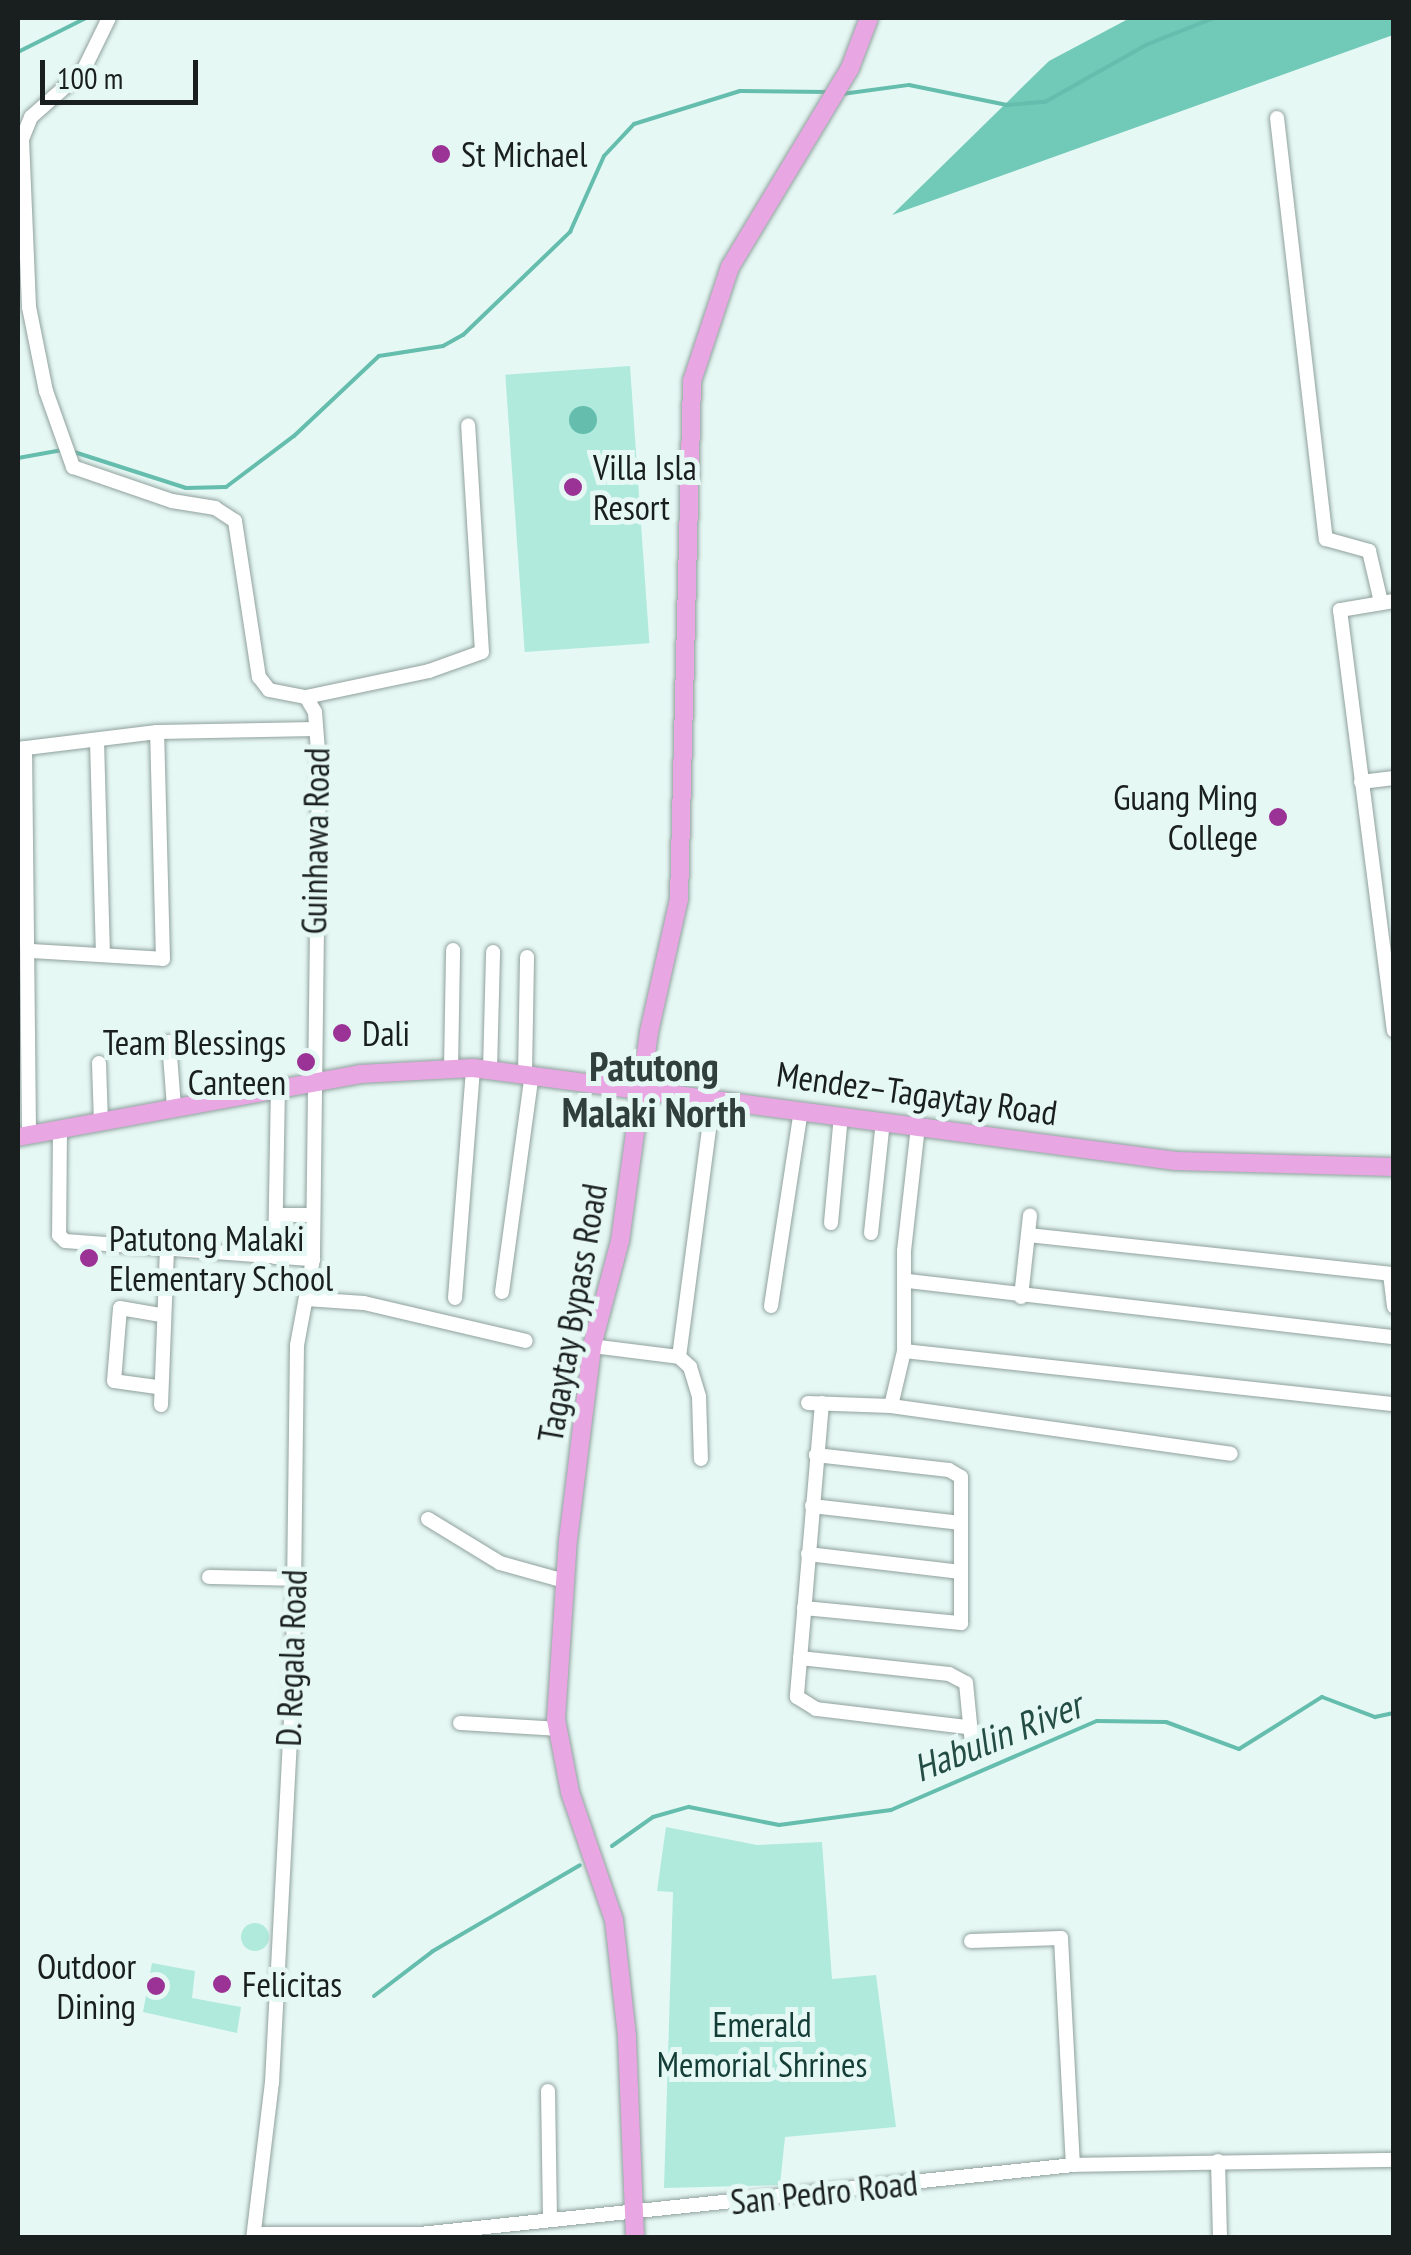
<!DOCTYPE html>
<html>
<head>
<meta charset="utf-8">
<style>
  body { margin:0 }
  #map { position:relative; width:1411px; height:2255px; overflow:hidden; background:#e6f8f4; font-family:"PT Sans Narrow",sans-serif }
  div>[style] { position:absolute }
  .green>* { inset:0; background:#b0eadd; transform-origin:0 0 }
  .round { border-radius:50% }
  .forest>* { inset:0; background:#71c9b8 }
  .water>* { inset:0; background:#65bdad }
  .stream>* { height:4px; margin:-2px; padding:0 2px; transform-origin:2px; border-radius:2px; background:#65bdad }
  .roads { filter:drop-shadow(0 0 2px #90a19d) drop-shadow(0 0 2px #90a19d) }
  .minor>* { height:14px; margin:-7px; padding:0 7px; transform-origin:7px; border-radius:7px; background:#fff }
  .major>* { height:18px; margin:-9px; padding:0 9px; transform-origin:9px; border-radius:9px; background:#e8a7e3 }
  .dots>* { width:28px; height:28px; translate:-50% -50%; box-sizing:border-box; border:5px solid #e6f8f4; border-radius:50% }
  span { translate:-50% -50%; white-space:nowrap; text-align:center; line-height:1.15; -webkit-text-stroke:10px #e6f8f4; paint-order:stroke }
  .poi-label { font-size:35px; color:#191f1e }
  .left { translate:0 -50%; text-align:left }
  .right { translate:-100% -50%; text-align:right }
  .street-label { font-size:35px; color:#191f1e }
  .park-label { font-size:35px; color:#133d36 }
  .water-label { font-size:38px; color:#234c44; font-style:italic }
  .quarter-label { font-size:40px; color:#313f3c; font-weight:700 }
  .frame { position:absolute; inset:0; border:20px solid #191f1e; pointer-events:none }
  .scale { position:absolute; left:40px; top:60px; width:158px; height:45px; box-sizing:border-box; border:5px solid #191f1e; border-top:0; padding-left:12px; font-size:30px; line-height:35px; white-space:nowrap; color:#191f1e; -webkit-text-stroke:8px #e6f8f4; paint-order:stroke }
</style>
</head>
<body>
<div id="map">
  <div class="green">
    <i style="left:630px;top:366px;width:278px;height:125px;rotate:86deg"></i>
    <i style="clip-path:polygon(666px 1827px,757px 1845px,822px 1842px,832px 1979px,876px 1975px,896px 2127px,785px 2137px,780px 2185px,664px 2188px,673px 1892px,657px 1891px)"></i>
    <i class="round" style="left:241px;top:1923px;width:28px;height:28px"></i>
    <i style="clip-path:polygon(152px 1963px,195px 1971px,192px 1998px,241px 2007px,237px 2033px,143px 2012px)"></i>
  </div>
  <div class="forest">
    <i style="clip-path:polygon(1130px 18px,1393px 18px,1393px 35px,892px 215px,1049px 61px)"></i>
  </div>
  <div class="water">
    <i class="round" style="left:569px;top:406px;width:28px;height:28px"></i>
  </div>
  <div class="stream">
    <i style="left:1389px;top:18px;width:5px"></i>
    <i style="left:18px;top:52px;width:76px;rotate:-26.6deg"></i>
    <i style="left:842px;top:94px;width:68px;rotate:-7.7deg"></i>
    <i style="left:909px;top:85px;width:100px;rotate:11.5deg"></i>
    <i style="left:1007px;top:105px;width:38px;rotate:-5deg"></i>
    <i style="left:1045px;top:102px;width:118px;rotate:-29.4deg"></i>
    <i style="left:1148px;top:44px;width:71px;rotate:-21.5deg"></i>
    <i style="left:71px;top:451px;width:121px;rotate:17.8deg"></i>
    <i style="left:186px;top:488px;width:40px;rotate:-1.4deg"></i>
    <i style="left:226px;top:487px;width:85px;rotate:-36.9deg"></i>
    <i style="left:294px;top:436px;width:117px;rotate:-43.3deg"></i>
    <i style="left:379px;top:356px;width:65px;rotate:-8.9deg"></i>
    <i style="left:443px;top:346px;width:23px;rotate:-29deg"></i>
    <i style="left:463px;top:335px;width:149px;rotate:-43.9deg"></i>
    <i style="left:570px;top:232px;width:83px;rotate:-65.9deg"></i>
    <i style="left:604px;top:156px;width:44px;rotate:-46.8deg"></i>
    <i style="left:634px;top:124px;width:111px;rotate:-17.3deg"></i>
    <i style="left:740px;top:91px;width:88px;rotate:0.7deg"></i>
    <i style="left:18px;top:458px;width:45px;rotate:-10.3deg"></i>
    <i style="left:612px;top:1846px;width:50px;rotate:-35.3deg"></i>
    <i style="left:653px;top:1817px;width:37px;rotate:-16deg"></i>
    <i style="left:689px;top:1807px;width:92px;rotate:11.3deg"></i>
    <i style="left:779px;top:1825px;width:113px;rotate:-7.6deg"></i>
    <i style="left:891px;top:1810px;width:224px;rotate:-23.4deg"></i>
    <i style="left:1097px;top:1721px;width:69px;rotate:0.8deg"></i>
    <i style="left:1166px;top:1722px;width:78px;rotate:20.3deg"></i>
    <i style="left:1239px;top:1749px;width:98px;rotate:-32.1deg"></i>
    <i style="left:1322px;top:1697px;width:57px;rotate:20.7deg"></i>
    <i style="left:1375px;top:1717px;width:19px;rotate:-12deg"></i>
    <i style="left:374px;top:1996px;width:74px;rotate:-37.3deg"></i>
    <i style="left:433px;top:1951px;width:170px;rotate:-30.3deg"></i>
  </div>
  <div class="roads">
    <div class="minor">
      <i style="left:109px;top:18px;width:59px;rotate:116.1deg"></i>
      <i style="left:83px;top:71px;width:69px;rotate:138.5deg"></i>
      <i style="left:31px;top:117px;width:24px;rotate:112deg"></i>
      <i style="left:22px;top:139px;width:168px;rotate:87.6deg"></i>
      <i style="left:29px;top:307px;width:86px;rotate:78.6deg"></i>
      <i style="left:46px;top:391px;width:81px;rotate:70.4deg"></i>
      <i style="left:73px;top:467px;width:105px;rotate:19deg"></i>
      <i style="left:172px;top:501px;width:44px;rotate:9.2deg"></i>
      <i style="left:215px;top:508px;width:24px;rotate:33deg"></i>
      <i style="left:235px;top:521px;width:158px;rotate:81.3deg"></i>
      <i style="left:259px;top:677px;width:16px;rotate:52deg"></i>
      <i style="left:269px;top:690px;width:38px;rotate:11deg"></i>
      <i style="left:306px;top:697px;width:17px;rotate:59deg"></i>
      <i style="left:315px;top:712px;width:52px;rotate:85.6deg"></i>
      <i style="left:319px;top:764px;width:495px;rotate:90.7deg"></i>
      <i style="left:313px;top:1259px;width:87px;rotate:100.5deg"></i>
      <i style="left:297px;top:1345px;width:337px;rotate:90.7deg"></i>
      <i style="left:293px;top:1682px;width:401px;rotate:93deg"></i>
      <i style="left:272px;top:2082px;width:157px;rotate:96.9deg"></i>
      <i style="left:1277px;top:118px;width:424px;rotate:83.4deg"></i>
      <i style="left:1326px;top:539px;width:45px;rotate:15.6deg"></i>
      <i style="left:1369px;top:551px;width:52px;rotate:76.8deg"></i>
      <i style="left:1394px;top:601px;width:55px;rotate:170.5deg"></i>
      <i style="left:1340px;top:610px;width:424px;rotate:82.7deg"></i>
      <i style="left:306px;top:697px;width:126px;rotate:-11.9deg"></i>
      <i style="left:429px;top:671px;width:56px;rotate:-19.7deg"></i>
      <i style="left:482px;top:652px;width:227px;rotate:-93.5deg"></i>
      <i style="left:97px;top:741px;width:214px;rotate:88.4deg"></i>
      <i style="left:25px;top:748px;width:387px;rotate:89.4deg"></i>
      <i style="left:18px;top:749px;width:140px;rotate:-7deg"></i>
      <i style="left:157px;top:732px;width:159px;rotate:-1.1deg"></i>
      <i style="left:1361px;top:782px;width:33px;rotate:-7deg"></i>
      <i style="left:30px;top:951px;width:133px;rotate:3.4deg"></i>
      <i style="left:163px;top:959px;width:227px;rotate:-91.5deg"></i>
      <i style="left:169px;top:1042px;width:65px;rotate:85.6deg"></i>
      <i style="left:99px;top:1063px;width:59px;rotate:88.1deg"></i>
      <i style="left:451px;top:1069px;width:119px;rotate:-89deg"></i>
      <i style="left:490px;top:1070px;width:118px;rotate:-88.5deg"></i>
      <i style="left:525px;top:1074px;width:117px;rotate:-89deg"></i>
      <i style="left:60px;top:1129px;width:106px;rotate:90.5deg"></i>
      <i style="left:59px;top:1235px;width:8px;rotate:45deg"></i>
      <i style="left:65px;top:1241px;width:249px;rotate:4.2deg"></i>
      <i style="left:276px;top:1215px;width:37px"></i>
      <i style="left:831px;top:1223px;width:108px;rotate:-84.7deg"></i>
      <i style="left:871px;top:1233px;width:113px;rotate:-83.9deg"></i>
      <i style="left:1028px;top:1235px;width:364px;rotate:6.1deg"></i>
      <i style="left:1390px;top:1274px;width:33px;rotate:83deg"></i>
      <i style="left:275px;top:1257px;width:169px;rotate:-89deg"></i>
      <i style="left:908px;top:1281px;width:489px;rotate:6.6deg"></i>
      <i style="left:502px;top:1292px;width:220px;rotate:-82.2deg"></i>
      <i style="left:1021px;top:1297px;width:82px;rotate:-83.7deg"></i>
      <i style="left:455px;top:1298px;width:231px;rotate:-85.5deg"></i>
      <i style="left:306px;top:1299px;width:58px;rotate:3.9deg"></i>
      <i style="left:364px;top:1303px;width:166px;rotate:13.2deg"></i>
      <i style="left:771px;top:1306px;width:198px;rotate:-81.3deg"></i>
      <i style="left:592px;top:1346px;width:88px;rotate:7.2deg"></i>
      <i style="left:679px;top:1357px;width:261px;rotate:-82.5deg"></i>
      <i style="left:904px;top:1351px;width:493px;rotate:6.2deg"></i>
      <i style="left:679px;top:1357px;width:15px;rotate:42deg"></i>
      <i style="left:690px;top:1367px;width:31px;rotate:73deg"></i>
      <i style="left:699px;top:1397px;width:62px;rotate:88.2deg"></i>
      <i style="left:157px;top:1387px;width:43px;rotate:-172.1deg"></i>
      <i style="left:114px;top:1381px;width:73px;rotate:-85.3deg"></i>
      <i style="left:120px;top:1308px;width:42px;rotate:9.7deg"></i>
      <i style="left:808px;top:1403px;width:83px;rotate:2.1deg"></i>
      <i style="left:891px;top:1406px;width:343px;rotate:8deg"></i>
      <i style="left:822px;top:1403px;width:295px;rotate:94.9deg"></i>
      <i style="left:797px;top:1697px;width:22px;rotate:32deg"></i>
      <i style="left:816px;top:1709px;width:153px;rotate:6.8deg"></i>
      <i style="left:161px;top:1405px;width:155px;rotate:-87.8deg"></i>
      <i style="left:891px;top:1406px;width:57px;rotate:-76.7deg"></i>
      <i style="left:904px;top:1351px;width:100px;rotate:-90deg"></i>
      <i style="left:904px;top:1251px;width:125px;rotate:-83.6deg"></i>
      <i style="left:812px;top:1506px;width:150px;rotate:6.5deg"></i>
      <i style="left:428px;top:1519px;width:84px;rotate:31.4deg"></i>
      <i style="left:500px;top:1563px;width:67px;rotate:15.5deg"></i>
      <i style="left:808px;top:1554px;width:154px;rotate:6.7deg"></i>
      <i style="left:209px;top:1577px;width:85px;rotate:1.3deg"></i>
      <i style="left:804px;top:1608px;width:158px;rotate:5.5deg"></i>
      <i style="left:961px;top:1623px;width:146px;rotate:-90deg"></i>
      <i style="left:961px;top:1477px;width:14px;rotate:-150deg"></i>
      <i style="left:949px;top:1470px;width:134px;rotate:-173.6deg"></i>
      <i style="left:800px;top:1658px;width:150px;rotate:6.1deg"></i>
      <i style="left:949px;top:1674px;width:19px;rotate:28deg"></i>
      <i style="left:966px;top:1683px;width:72px;rotate:84.4deg"></i>
      <i style="left:460px;top:1723px;width:97px;rotate:3.5deg"></i>
      <i style="left:971px;top:1941px;width:90px;rotate:-1.9deg"></i>
      <i style="left:1061px;top:1938px;width:227px;rotate:87deg"></i>
      <i style="left:548px;top:2091px;width:128px;rotate:89.1deg"></i>
      <i style="left:1218px;top:2161px;width:77px;rotate:88.5deg"></i>
      <i style="left:255px;top:2234px;width:165px"></i>
      <i style="left:420px;top:2234px;width:657px;rotate:-6.03deg"></i>
      <i style="left:1073px;top:2165px;width:321px;rotate:-0.9deg"></i>
    </div>
    <div class="major">
      <i style="left:18px;top:1137px;width:348px;rotate:-10.4deg"></i>
      <i style="left:360px;top:1074px;width:113px;rotate:-3deg"></i>
      <i style="left:473px;top:1068px;width:709px;rotate:7.54deg"></i>
      <i style="left:1176px;top:1161px;width:218px;rotate:1.6deg"></i>
      <i style="left:635px;top:2238px;width:202px;rotate:-92.3deg"></i>
      <i style="left:627px;top:2036px;width:117px;rotate:-96.4deg"></i>
      <i style="left:614px;top:1920px;width:135px;rotate:-109deg"></i>
      <i style="left:570px;top:1792px;width:74px;rotate:-100.9deg"></i>
      <i style="left:556px;top:1719px;width:179px;rotate:-86.2deg"></i>
      <i style="left:568px;top:1540px;width:195px;rotate:-82.9deg"></i>
      <i style="left:592px;top:1346px;width:109px;rotate:-75.1deg"></i>
      <i style="left:620px;top:1241px;width:211px;rotate:-82.1deg"></i>
      <i style="left:649px;top:1032px;width:136px;rotate:-77.3deg"></i>
      <i style="left:679px;top:899px;width:518px;rotate:-88.56deg"></i>
      <i style="left:692px;top:381px;width:120px;rotate:-71.6deg"></i>
      <i style="left:730px;top:267px;width:232px;rotate:-58.9deg"></i>
      <i style="left:850px;top:68px;width:53px;rotate:-69.2deg"></i>
    </div>
  </div>
  <div class="dots">
    <i style="left:441px;top:154px;background:#9b3295"></i>
    <i style="left:573px;top:487px;background:#9b3295"></i>
    <i style="left:1278px;top:817px;background:#9b3295"></i>
    <i style="left:342px;top:1033px;background:#9b3295"></i>
    <i style="left:306px;top:1062px;background:#9b3295"></i>
    <i style="left:89px;top:1258px;background:#9b3295"></i>
    <i style="left:222px;top:1984px;background:#9b3295"></i>
    <i style="left:156px;top:1986px;background:#9b3295"></i>
  </div>
  <div class="poi-label">
    <span class="left" style="left:461px;top:154px">St Michael</span>
    <span class="left" style="left:593px;top:487px">Villa Isla<br>Resort</span>
    <span class="right" style="left:1258px;top:817px">Guang Ming<br>College</span>
    <span class="left" style="left:362px;top:1033px">Dali</span>
    <span class="right" style="left:286px;top:1062px">Team Blessings<br>Canteen</span>
    <span class="left" style="left:109px;top:1258px">Patutong Malaki<br>Elementary School</span>
    <span class="right" style="left:136px;top:1986px">Outdoor<br>Dining</span>
    <span class="left" style="left:242px;top:1984px">Felicitas</span>
  </div>
  <div class="street-label">
    <span style="left:315px;top:841px;rotate:-89deg">Guinhawa Road</span>
    <span style="left:917px;top:1093px;rotate:8deg">Mendez–Tagaytay Road</span>
    <span style="left:572px;top:1313px;rotate:-80deg">Tagaytay Bypass Road</span>
    <span style="left:291px;top:1658px;rotate:-88deg">D. Regala Road</span>
    <span style="left:824px;top:2192px;rotate:-6deg">San Pedro Road</span>
  </div>
  <div class="park-label">
    <span style="left:762px;top:2044px">Emerald<br>Memorial Shrines</span>
  </div>
  <div class="water-label">
    <span style="left:997px;top:1736px;rotate:-22deg">Habulin River</span>
  </div>
  <div class="quarter-label">
    <span style="left:654px;top:1089px">Patutong<br>Malaki North</span>
  </div>
  <div class="frame"></div>
  <div class="scale">100 m</div>
</div>
</body>
</html>
